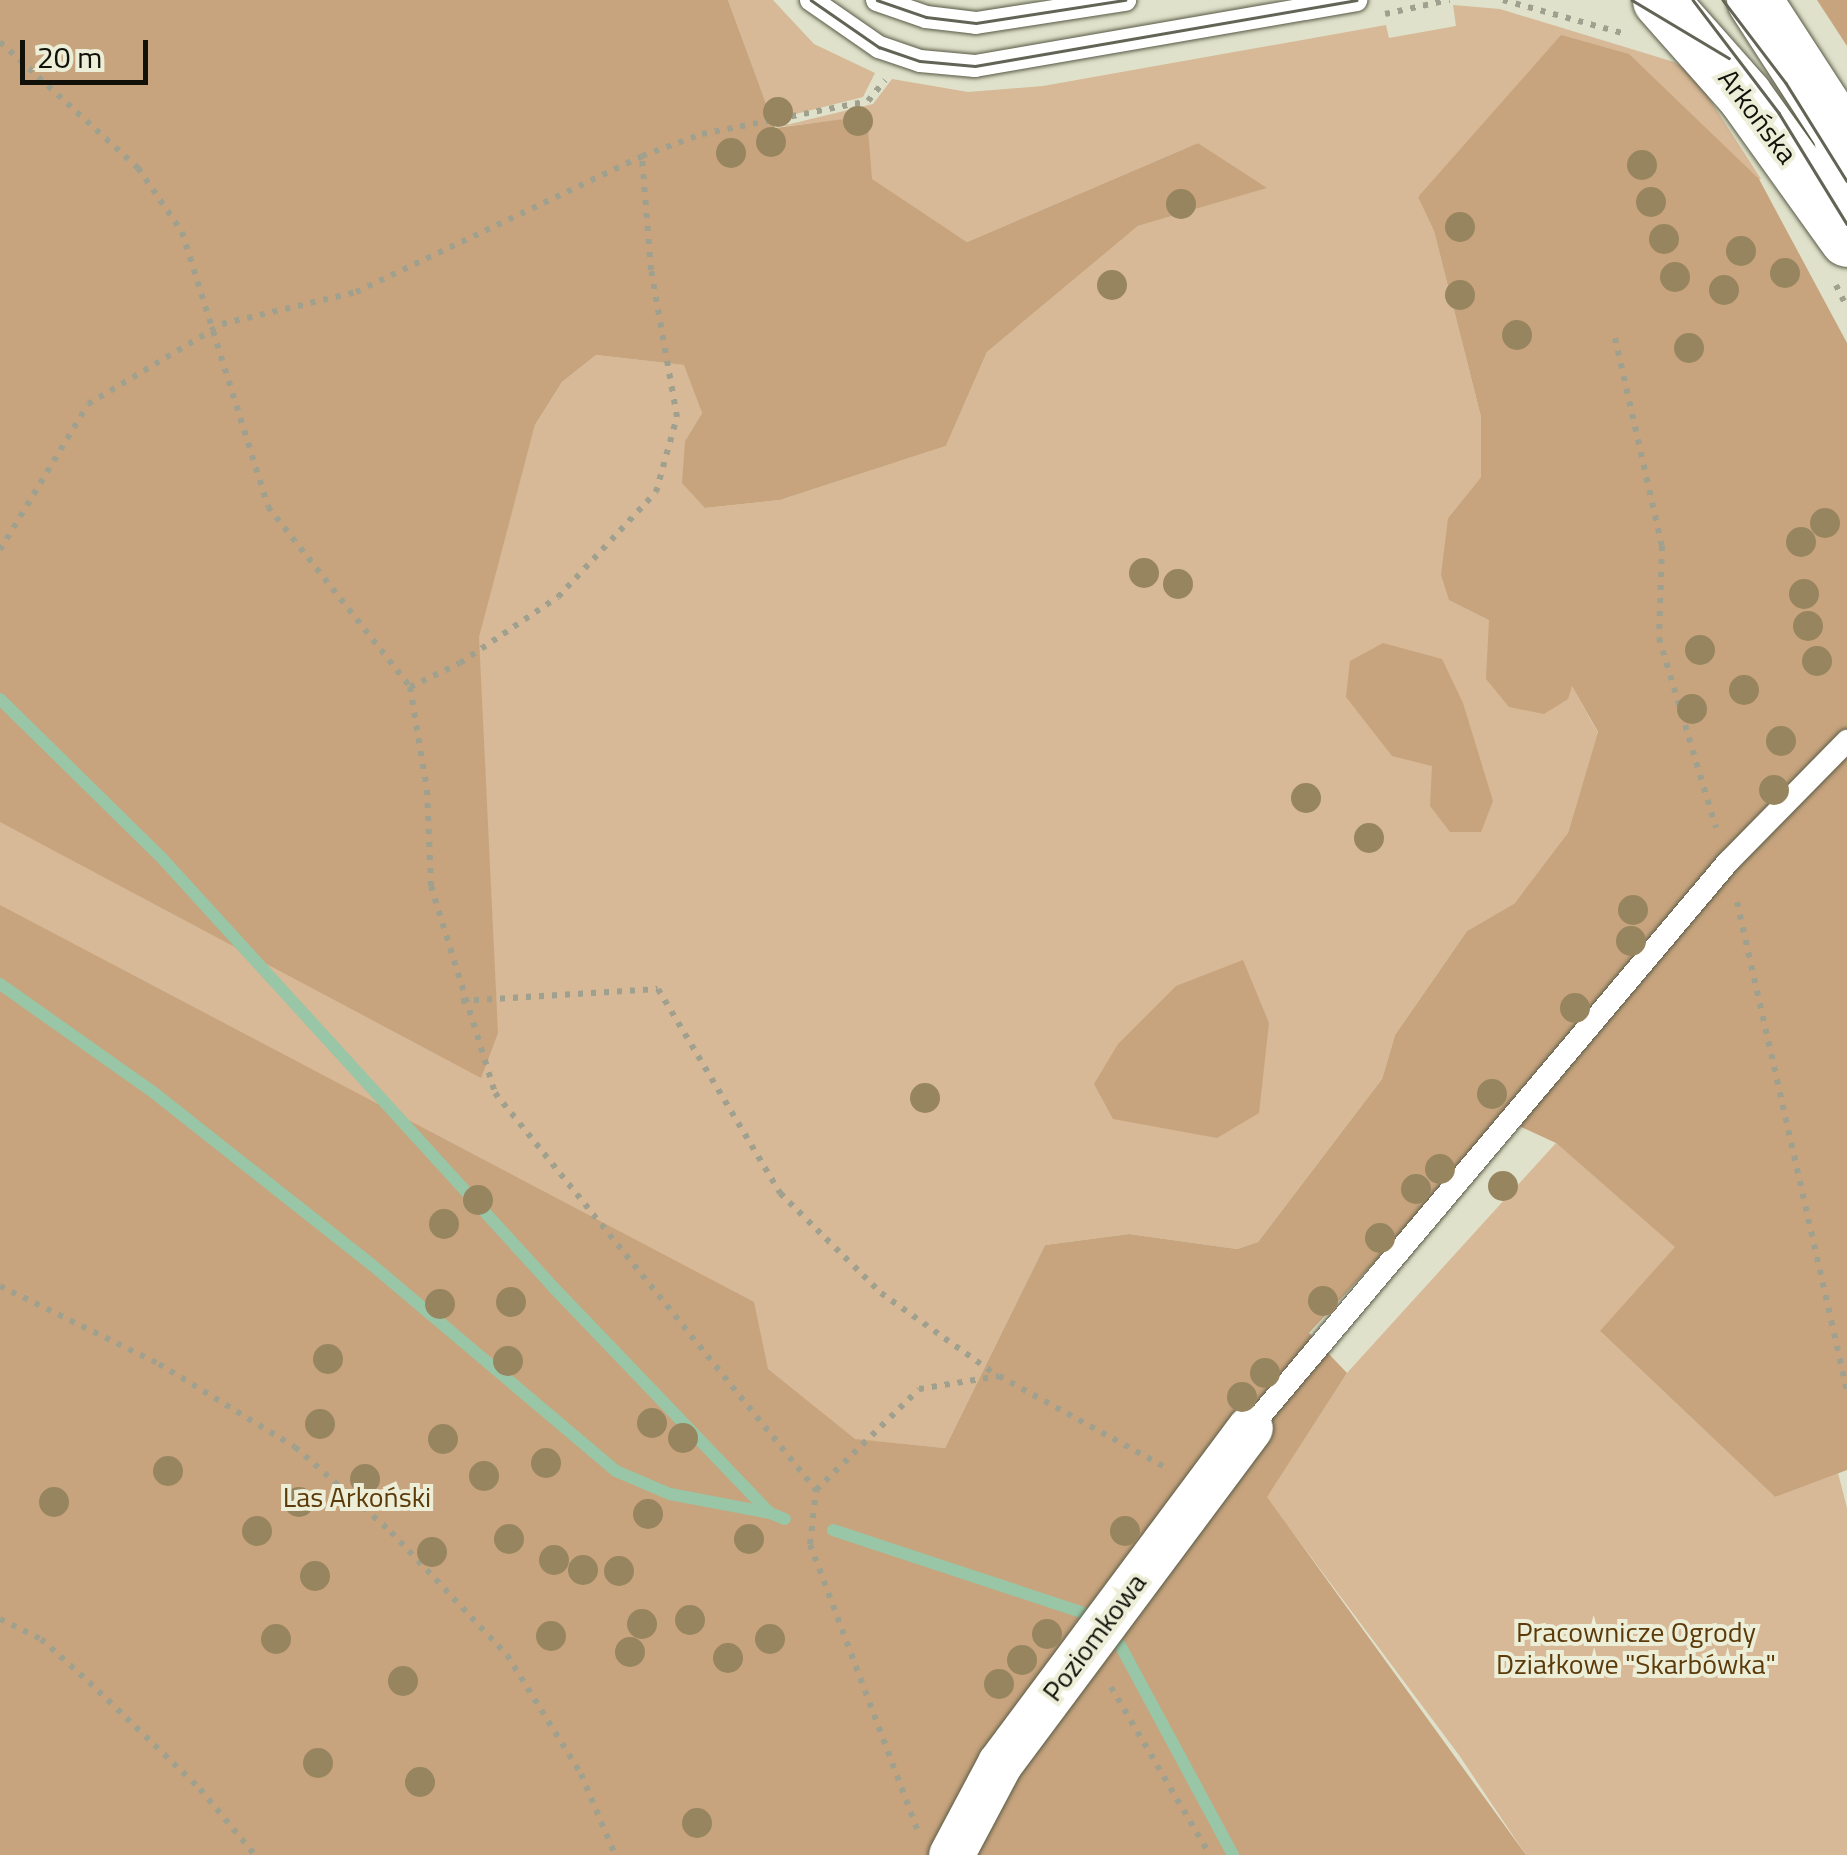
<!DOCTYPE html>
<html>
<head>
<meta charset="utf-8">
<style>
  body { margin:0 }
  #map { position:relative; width:1847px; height:1855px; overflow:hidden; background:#dfe1ca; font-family:"Titillium Web",sans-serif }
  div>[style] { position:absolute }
  .green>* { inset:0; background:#d7b897 }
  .forest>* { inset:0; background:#c7a47e }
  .stream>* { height:12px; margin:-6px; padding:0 6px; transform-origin:6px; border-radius:6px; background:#98c6a6 }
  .path>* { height:6px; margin-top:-3px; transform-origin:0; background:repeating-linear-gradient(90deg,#9fa18e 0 5px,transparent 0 13px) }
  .roads { filter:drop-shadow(0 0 2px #585945) drop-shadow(0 0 2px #585945) }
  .lane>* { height:22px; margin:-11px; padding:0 11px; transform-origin:11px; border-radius:11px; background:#fff }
  .street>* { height:45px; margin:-22.5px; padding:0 22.5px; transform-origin:22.5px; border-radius:22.5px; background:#fff }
  .secondary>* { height:55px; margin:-27.5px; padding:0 27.5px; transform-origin:27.5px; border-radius:27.5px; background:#fff }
  .tram>* { height:2.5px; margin:-1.25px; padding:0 1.25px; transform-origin:1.25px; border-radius:1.25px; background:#636456 }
  .trees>* { width:30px; height:30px; margin:-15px; border-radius:50%; background:#978560 }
  span { translate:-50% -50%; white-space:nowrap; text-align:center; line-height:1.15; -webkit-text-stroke:8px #eceed7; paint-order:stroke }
  .street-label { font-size:28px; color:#111109 }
  .park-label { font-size:28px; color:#5c3a09 }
  .scale { position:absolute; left:20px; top:40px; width:128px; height:45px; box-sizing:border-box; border:5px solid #111109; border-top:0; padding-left:12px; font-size:30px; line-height:35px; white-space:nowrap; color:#111109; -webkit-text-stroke:8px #eceed7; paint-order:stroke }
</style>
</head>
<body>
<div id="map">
  <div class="green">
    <i style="clip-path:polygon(728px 0,773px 0,814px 44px,875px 73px,863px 97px,772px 120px)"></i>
    <i style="clip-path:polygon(1453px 5px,1500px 9px,1674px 62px,1694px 75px,1761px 179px,1418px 196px,1434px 231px,1481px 417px,1481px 477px,1448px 518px,1554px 653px,1598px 733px,1568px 833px,1552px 861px,1515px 903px,1467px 931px,1395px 1035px,1382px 1079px,1258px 1242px,1237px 1249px,1129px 1234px,1045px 1245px,945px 1448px,872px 1441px,0 1855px,0 521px,489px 893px,478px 637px,535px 425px,562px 382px,596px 355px,685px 365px,702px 413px,685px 441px,705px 508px,780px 500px,946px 446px,987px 352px,1138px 226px,1266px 188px,1198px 143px,967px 242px,871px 179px,867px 117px,778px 127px,873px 104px,892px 79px,968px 92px,1043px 86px,1386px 25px,1389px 38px,1456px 26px)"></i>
    <i style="clip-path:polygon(1556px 1143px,1676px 1247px,1601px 1332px,1775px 1497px,1838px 1473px,1847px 1508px,1847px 1855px,1526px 1855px,1459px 1755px,1266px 1497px,1347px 1373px)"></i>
  </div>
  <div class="forest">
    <i style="clip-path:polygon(0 0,728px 0,775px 128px,867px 116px,872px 179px,967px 242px,1198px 143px,1267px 188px,1138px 226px,987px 352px,946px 446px,780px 500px,705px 508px,682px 483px,685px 441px,702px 413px,684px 365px,596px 355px,562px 382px,535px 425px,479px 637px,498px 1033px,481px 1078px,0 822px)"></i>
    <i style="clip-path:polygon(1818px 0,1847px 0,1847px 46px,1817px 0)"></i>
    <i style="clip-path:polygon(1561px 35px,1629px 54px,1759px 179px,1847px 343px,1847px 1470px,1775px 1497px,1600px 1331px,1675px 1247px,1556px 1143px,1506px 1120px,1309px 1333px,1347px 1373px,1267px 1497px,1526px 1855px,0 1855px,0 905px,754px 1302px,768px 1369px,855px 1439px,945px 1448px,1045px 1245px,1129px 1234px,1237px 1249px,1258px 1242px,1382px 1079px,1395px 1035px,1467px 931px,1515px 903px,1568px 833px,1598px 732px,1572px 686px,1568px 699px,1544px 714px,1509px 707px,1486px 679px,1489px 620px,1449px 600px,1441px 575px,1448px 518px,1481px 477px,1481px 417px,1434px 231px,1418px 197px)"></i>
    <i style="clip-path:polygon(1383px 643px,1442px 659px,1463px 703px,1493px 801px,1481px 832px,1450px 832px,1430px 806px,1432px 766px,1392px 756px,1346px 697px,1350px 661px)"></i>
    <i style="clip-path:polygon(1243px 960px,1269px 1023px,1259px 1113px,1217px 1138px,1113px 1119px,1094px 1084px,1118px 1044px,1176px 986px)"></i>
  </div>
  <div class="stream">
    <i style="left:0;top:699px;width:224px;rotate:44.5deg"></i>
    <i style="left:160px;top:856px;width:585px;rotate:47.63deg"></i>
    <i style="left:554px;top:1288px;width:312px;rotate:46.2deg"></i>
    <i style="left:770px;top:1513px;width:16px;rotate:22deg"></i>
    <i style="left:0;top:984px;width:187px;rotate:35.2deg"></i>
    <i style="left:153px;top:1092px;width:278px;rotate:38.3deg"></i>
    <i style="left:371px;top:1264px;width:321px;rotate:40.2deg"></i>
    <i style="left:616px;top:1471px;width:59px;rotate:23.1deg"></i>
    <i style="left:670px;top:1494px;width:102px;rotate:10.8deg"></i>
    <i style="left:833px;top:1530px;width:264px;rotate:18.3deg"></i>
    <i style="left:1120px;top:1645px;width:238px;rotate:61.7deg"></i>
  </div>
  <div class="path">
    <i style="left:1503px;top:0;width:123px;rotate:15.5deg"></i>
    <i style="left:1385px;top:14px;width:66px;rotate:-12.3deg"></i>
    <i style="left:0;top:42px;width:187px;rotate:42.4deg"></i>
    <i style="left:138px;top:168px;width:78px;rotate:55.5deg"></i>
    <i style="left:182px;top:232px;width:288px;rotate:72.6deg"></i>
    <i style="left:268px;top:507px;width:229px;rotate:51.7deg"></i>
    <i style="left:410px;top:687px;width:104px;rotate:80.6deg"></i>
    <i style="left:427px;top:790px;width:96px;rotate:87.6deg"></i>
    <i style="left:431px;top:886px;width:217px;rotate:72.8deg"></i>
    <i style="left:495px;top:1093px;width:511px;rotate:51.04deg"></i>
    <i style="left:1836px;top:285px;width:25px;rotate:64deg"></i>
    <i style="left:1615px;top:338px;width:213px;rotate:77.3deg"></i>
    <i style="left:1662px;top:546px;width:92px;rotate:91.9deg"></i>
    <i style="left:1659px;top:638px;width:198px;rotate:73.3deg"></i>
    <i style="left:0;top:550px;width:170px;rotate:-58.9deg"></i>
    <i style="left:88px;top:404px;width:156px;rotate:-30.8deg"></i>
    <i style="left:222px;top:324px;width:138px;rotate:-13.4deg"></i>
    <i style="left:356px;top:292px;width:317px;rotate:-25.4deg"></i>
    <i style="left:642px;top:156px;width:64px;rotate:-20.1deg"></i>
    <i style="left:702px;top:134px;width:169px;rotate:-11.2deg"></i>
    <i style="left:868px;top:101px;width:27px;rotate:-51deg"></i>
    <i style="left:410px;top:687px;width:55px;rotate:-25.6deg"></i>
    <i style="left:460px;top:663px;width:118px;rotate:-34deg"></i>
    <i style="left:558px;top:597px;width:144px;rotate:-47deg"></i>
    <i style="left:656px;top:492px;width:78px;rotate:-74.4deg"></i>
    <i style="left:677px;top:417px;width:149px;rotate:-100deg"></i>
    <i style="left:651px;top:270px;width:113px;rotate:-94.6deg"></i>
    <i style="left:1737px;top:902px;width:501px;rotate:77.32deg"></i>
    <i style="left:461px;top:1001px;width:197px;rotate:-3.5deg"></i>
    <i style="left:658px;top:989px;width:238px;rotate:59.1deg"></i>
    <i style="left:780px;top:1193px;width:142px;rotate:44.7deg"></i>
    <i style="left:881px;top:1293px;width:143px;rotate:35.4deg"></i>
    <i style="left:0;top:1286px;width:177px;rotate:26.1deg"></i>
    <i style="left:159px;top:1364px;width:159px;rotate:31.4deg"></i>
    <i style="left:295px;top:1447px;width:128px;rotate:41.5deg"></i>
    <i style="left:391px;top:1532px;width:169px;rotate:46.7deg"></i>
    <i style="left:507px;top:1655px;width:140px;rotate:58.1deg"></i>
    <i style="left:581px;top:1774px;width:88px;rotate:67.2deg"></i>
    <i style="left:0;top:1619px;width:46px;rotate:26deg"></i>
    <i style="left:41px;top:1639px;width:64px;rotate:41.9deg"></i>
    <i style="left:89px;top:1682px;width:154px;rotate:43.9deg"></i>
    <i style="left:200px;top:1789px;width:86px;rotate:50.2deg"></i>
    <i style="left:1111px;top:1687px;width:195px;rotate:59.5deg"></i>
    <i style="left:917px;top:1829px;width:304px;rotate:-110.6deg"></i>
    <i style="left:810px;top:1544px;width:54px;rotate:-83.7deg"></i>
    <i style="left:816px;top:1490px;width:144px;rotate:-44.4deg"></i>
    <i style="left:919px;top:1389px;width:81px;rotate:-9.2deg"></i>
    <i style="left:999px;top:1376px;width:193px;rotate:28.8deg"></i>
  </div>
  <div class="roads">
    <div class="lane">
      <i style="left:811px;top:0;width:83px;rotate:34.7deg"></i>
      <i style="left:879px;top:47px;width:43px;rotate:18.9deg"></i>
      <i style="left:920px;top:61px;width:55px;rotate:5.2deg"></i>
      <i style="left:975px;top:66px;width:387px;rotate:-9.8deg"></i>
      <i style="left:877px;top:0;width:52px;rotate:19.1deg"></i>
      <i style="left:926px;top:17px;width:50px;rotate:6.8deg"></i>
      <i style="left:976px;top:23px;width:151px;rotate:-8.8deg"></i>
      <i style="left:1826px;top:145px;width:42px;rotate:59.7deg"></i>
      <i style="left:1250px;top:1428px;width:741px;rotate:-49.82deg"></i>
      <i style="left:1728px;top:862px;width:170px;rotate:-45.5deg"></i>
    </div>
    <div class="street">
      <i style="left:951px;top:1855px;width:104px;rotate:-62deg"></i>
      <i style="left:1000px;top:1763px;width:418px;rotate:-53.3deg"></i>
    </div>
    <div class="secondary">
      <i style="left:1660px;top:0;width:127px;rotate:48.5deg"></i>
      <i style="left:1744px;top:95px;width:177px;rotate:54.4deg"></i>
      <i style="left:1754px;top:0;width:171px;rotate:57deg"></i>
    </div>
  </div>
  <div class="tram">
    <i style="left:811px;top:0;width:83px;rotate:34.7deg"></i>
    <i style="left:879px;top:47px;width:43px;rotate:18.9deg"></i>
    <i style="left:920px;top:61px;width:55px;rotate:5.2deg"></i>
    <i style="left:975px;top:66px;width:387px;rotate:-9.8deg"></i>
    <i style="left:877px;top:0;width:52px;rotate:19.1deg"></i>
    <i style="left:926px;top:17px;width:50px;rotate:6.8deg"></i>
    <i style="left:976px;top:23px;width:151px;rotate:-8.8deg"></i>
    <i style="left:1632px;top:0;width:113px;rotate:30.9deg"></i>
    <i style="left:1693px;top:0;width:142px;rotate:52.7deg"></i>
    <i style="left:1779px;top:113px;width:130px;rotate:58.5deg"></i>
    <i style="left:1723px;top:0;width:104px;rotate:52.8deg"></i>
    <i style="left:1786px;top:83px;width:115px;rotate:58.1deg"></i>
  </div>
  <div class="trees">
    <i style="left:778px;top:112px"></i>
    <i style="left:858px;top:121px"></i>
    <i style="left:771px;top:142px"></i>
    <i style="left:731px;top:153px"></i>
    <i style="left:1642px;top:165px"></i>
    <i style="left:1651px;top:202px"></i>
    <i style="left:1181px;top:204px"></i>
    <i style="left:1460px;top:227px"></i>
    <i style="left:1664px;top:239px"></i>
    <i style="left:1741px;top:251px"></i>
    <i style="left:1785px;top:273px"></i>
    <i style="left:1675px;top:277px"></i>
    <i style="left:1112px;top:285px"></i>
    <i style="left:1724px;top:290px"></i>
    <i style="left:1460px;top:295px"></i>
    <i style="left:1517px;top:335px"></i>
    <i style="left:1689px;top:348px"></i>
    <i style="left:1825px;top:523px"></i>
    <i style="left:1801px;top:542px"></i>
    <i style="left:1144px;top:573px"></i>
    <i style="left:1178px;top:584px"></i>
    <i style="left:1804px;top:594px"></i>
    <i style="left:1808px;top:626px"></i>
    <i style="left:1700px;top:650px"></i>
    <i style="left:1817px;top:661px"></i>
    <i style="left:1744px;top:690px"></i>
    <i style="left:1692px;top:709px"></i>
    <i style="left:1781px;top:741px"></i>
    <i style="left:1774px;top:790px"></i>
    <i style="left:1306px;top:798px"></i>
    <i style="left:1369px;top:838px"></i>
    <i style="left:1633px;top:910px"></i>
    <i style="left:1631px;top:941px"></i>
    <i style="left:1575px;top:1008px"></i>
    <i style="left:1492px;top:1094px"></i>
    <i style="left:925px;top:1098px"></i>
    <i style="left:1440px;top:1169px"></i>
    <i style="left:1503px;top:1186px"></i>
    <i style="left:1416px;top:1189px"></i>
    <i style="left:478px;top:1200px"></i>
    <i style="left:444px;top:1224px"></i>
    <i style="left:1380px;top:1238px"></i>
    <i style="left:1323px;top:1301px"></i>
    <i style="left:511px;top:1302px"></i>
    <i style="left:440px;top:1304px"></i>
    <i style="left:328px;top:1359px"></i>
    <i style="left:508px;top:1361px"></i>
    <i style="left:1265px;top:1373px"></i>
    <i style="left:1242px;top:1397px"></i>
    <i style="left:652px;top:1423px"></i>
    <i style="left:320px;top:1424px"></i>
    <i style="left:683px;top:1438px"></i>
    <i style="left:443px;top:1439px"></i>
    <i style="left:546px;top:1463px"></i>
    <i style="left:168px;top:1471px"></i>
    <i style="left:484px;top:1476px"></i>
    <i style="left:365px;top:1479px"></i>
    <i style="left:54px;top:1502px"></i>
    <i style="left:299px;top:1502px"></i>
    <i style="left:648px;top:1514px"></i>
    <i style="left:257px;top:1531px"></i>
    <i style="left:1125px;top:1531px"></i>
    <i style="left:509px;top:1539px"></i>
    <i style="left:749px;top:1539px"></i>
    <i style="left:432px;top:1552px"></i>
    <i style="left:554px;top:1560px"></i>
    <i style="left:583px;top:1570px"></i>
    <i style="left:619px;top:1571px"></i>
    <i style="left:315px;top:1576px"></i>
    <i style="left:690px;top:1620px"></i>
    <i style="left:642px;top:1624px"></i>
    <i style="left:1047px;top:1634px"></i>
    <i style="left:551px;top:1636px"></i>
    <i style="left:276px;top:1639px"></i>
    <i style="left:770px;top:1639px"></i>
    <i style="left:630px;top:1652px"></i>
    <i style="left:728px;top:1658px"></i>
    <i style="left:1022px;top:1660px"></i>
    <i style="left:403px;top:1681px"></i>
    <i style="left:999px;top:1684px"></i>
    <i style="left:318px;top:1763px"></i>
    <i style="left:420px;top:1782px"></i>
    <i style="left:697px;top:1823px"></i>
  </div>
  <div class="street-label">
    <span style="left:1758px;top:116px;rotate:53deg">Arkońska</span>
    <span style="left:1094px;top:1637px;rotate:-53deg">Poziomkowa</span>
  </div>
  <div class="park-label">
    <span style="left:357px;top:1497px">Las Arkoński</span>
    <span style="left:1636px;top:1648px">Pracownicze Ogrody<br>Działkowe "Skarbówka"</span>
  </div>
  <div class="scale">20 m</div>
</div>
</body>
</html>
